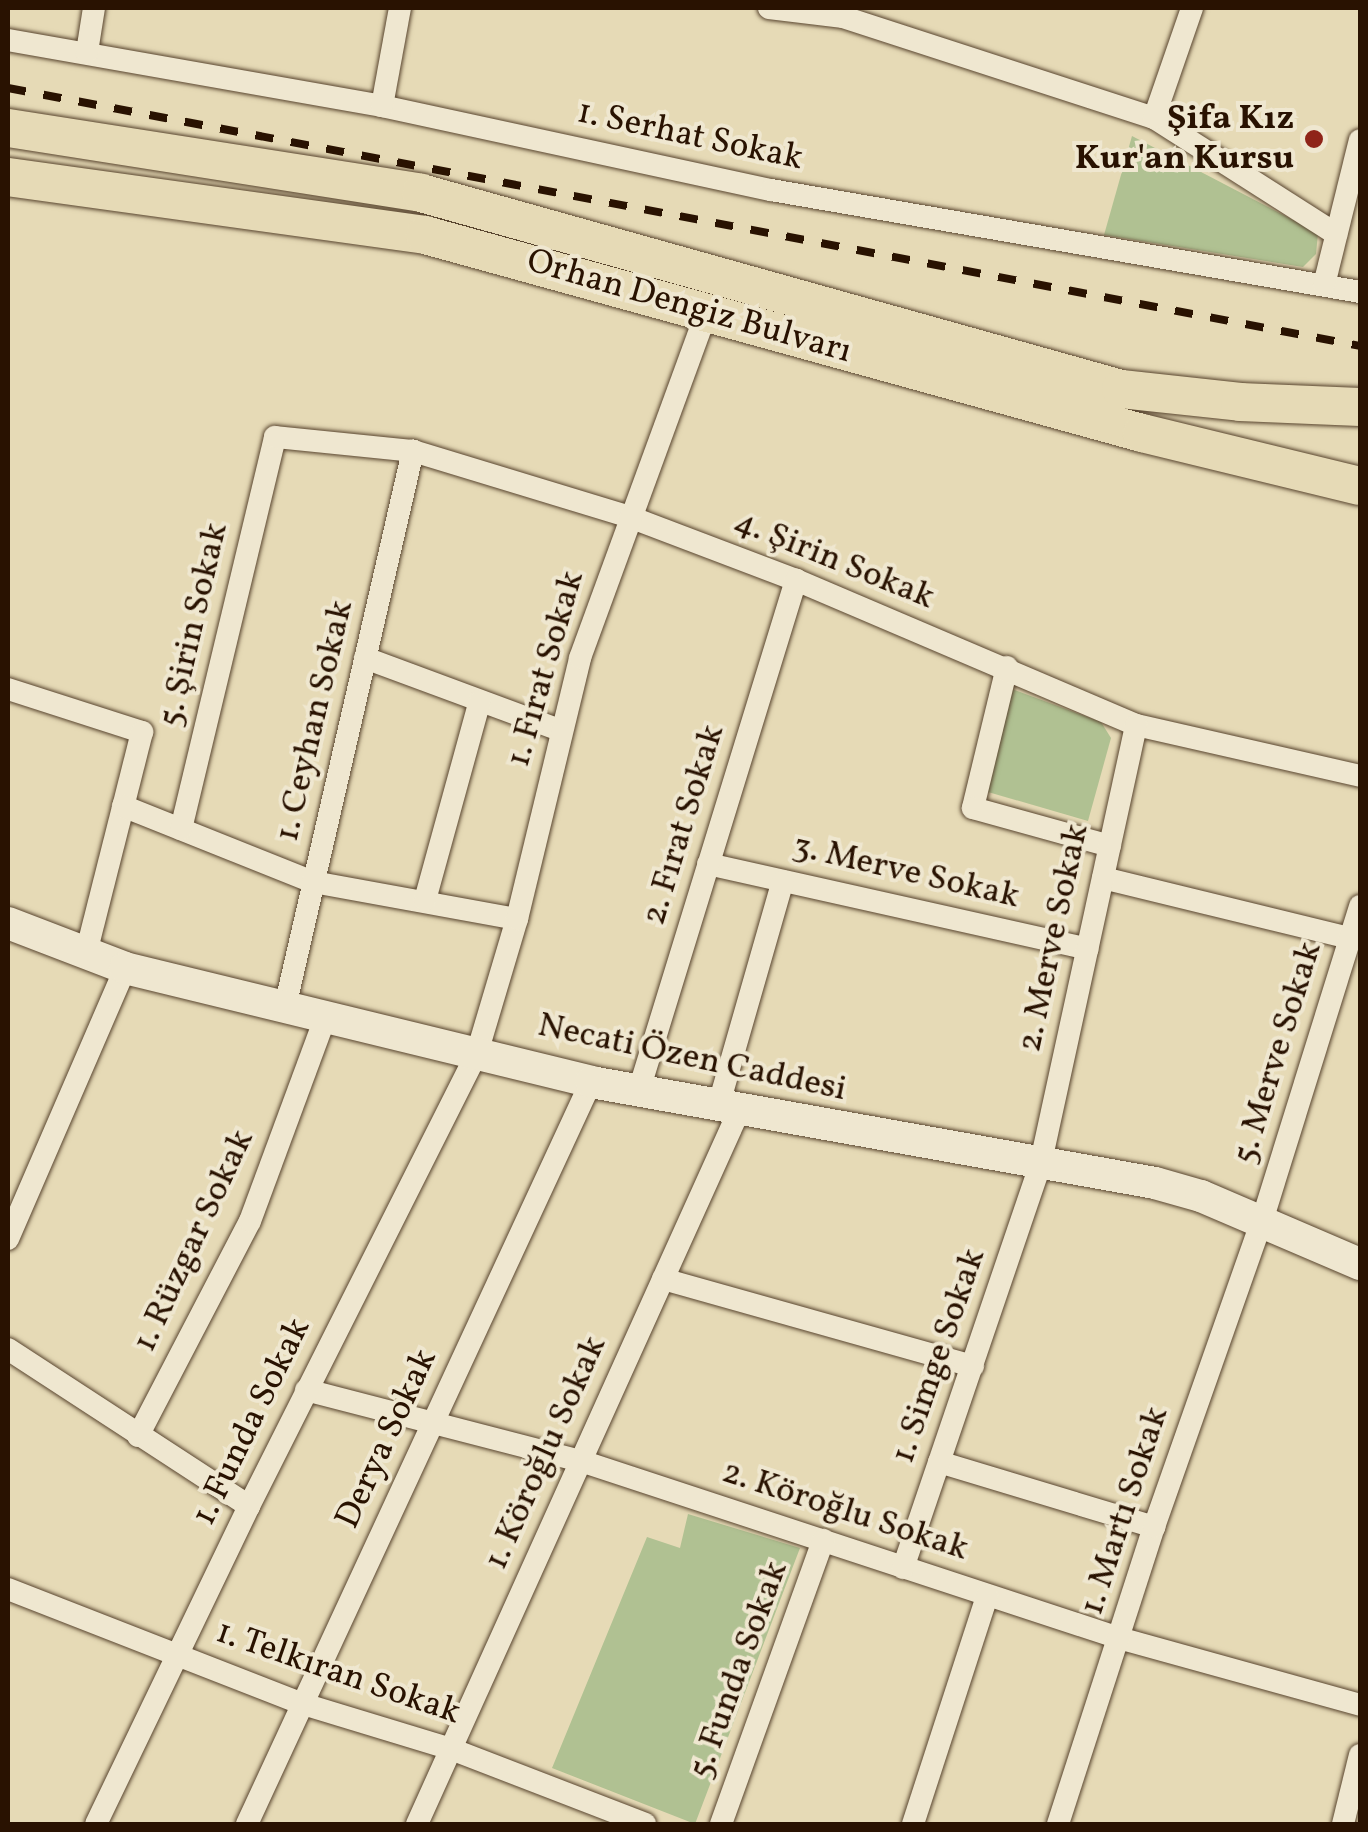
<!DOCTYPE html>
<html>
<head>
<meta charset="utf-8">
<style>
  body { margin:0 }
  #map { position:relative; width:1368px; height:1832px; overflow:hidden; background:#e6dab6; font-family:Vollkorn,serif }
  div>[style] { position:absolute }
  .green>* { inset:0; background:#b0c192 }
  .roads { filter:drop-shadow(0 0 2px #58442e) drop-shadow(0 0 2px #58442e) }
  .street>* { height:22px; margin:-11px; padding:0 11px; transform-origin:11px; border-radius:11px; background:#efe7d0 }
  .secondary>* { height:32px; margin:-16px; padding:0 16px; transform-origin:16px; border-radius:16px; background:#efe7d0 }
  .primary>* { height:38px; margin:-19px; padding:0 19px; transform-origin:19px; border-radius:19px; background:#e6dab6 }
  .rail>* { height:8px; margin-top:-4px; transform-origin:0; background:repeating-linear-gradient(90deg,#291201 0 18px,transparent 0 36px) }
  .dots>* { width:28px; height:28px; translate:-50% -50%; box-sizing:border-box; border:5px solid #efe7d0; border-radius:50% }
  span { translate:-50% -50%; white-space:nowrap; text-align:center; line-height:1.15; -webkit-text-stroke:8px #efe7d0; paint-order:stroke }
  .poi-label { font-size:35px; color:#291201; font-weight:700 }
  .right { translate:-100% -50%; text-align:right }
  .street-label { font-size:35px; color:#291201 }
  .frame { position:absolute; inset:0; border:10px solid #291201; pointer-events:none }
</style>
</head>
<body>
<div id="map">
  <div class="green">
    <i style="clip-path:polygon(1132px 136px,1318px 233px,1316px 254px,1303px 267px,1104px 235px)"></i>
    <i style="clip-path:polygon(1012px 689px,1101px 722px,1111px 738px,1088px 821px,988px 792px)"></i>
    <i style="clip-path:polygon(688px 1514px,800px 1548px,695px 1824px,552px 1768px,647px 1537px,680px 1548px)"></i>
  </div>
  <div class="roads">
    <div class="street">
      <i style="left:769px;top:8px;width:75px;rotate:6.9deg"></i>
      <i style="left:843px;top:17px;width:327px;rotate:18deg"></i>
      <i style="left:1154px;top:118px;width:216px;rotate:32.5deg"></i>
      <i style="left:8px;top:40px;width:380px;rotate:10deg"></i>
      <i style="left:382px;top:106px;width:398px;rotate:12.2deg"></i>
      <i style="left:771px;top:190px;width:598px;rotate:9.82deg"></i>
      <i style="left:87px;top:52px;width:45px;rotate:-81deg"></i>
      <i style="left:382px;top:106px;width:100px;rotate:-79.6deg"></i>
      <i style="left:1154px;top:118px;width:116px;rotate:-70.9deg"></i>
      <i style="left:1324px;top:285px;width:149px;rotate:-76.1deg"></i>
      <i style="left:365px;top:658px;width:208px;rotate:20.3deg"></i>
      <i style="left:1007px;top:667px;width:145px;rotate:103.6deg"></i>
      <i style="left:973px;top:808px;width:142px;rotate:15.5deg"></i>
      <i style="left:8px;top:689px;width:141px;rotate:17.8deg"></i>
      <i style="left:142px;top:732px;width:229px;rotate:104.2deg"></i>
      <i style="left:123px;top:806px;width:205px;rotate:21.8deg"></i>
      <i style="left:313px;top:882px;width:207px;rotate:10.3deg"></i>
      <i style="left:181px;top:829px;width:403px;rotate:-76.5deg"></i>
      <i style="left:275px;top:437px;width:139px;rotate:5.8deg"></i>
      <i style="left:413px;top:451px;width:227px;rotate:16.9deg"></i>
      <i style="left:630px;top:517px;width:178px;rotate:20.8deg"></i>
      <i style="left:796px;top:580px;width:370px;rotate:23.1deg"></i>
      <i style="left:1136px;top:725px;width:230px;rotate:12.8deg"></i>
      <i style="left:708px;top:864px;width:389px;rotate:12.6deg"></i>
      <i style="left:1103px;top:878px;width:254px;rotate:13.7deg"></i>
      <i style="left:425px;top:900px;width:206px;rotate:-74.6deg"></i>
      <i style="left:285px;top:1007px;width:571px;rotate:-77.04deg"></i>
      <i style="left:639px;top:1090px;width:534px;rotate:-72.89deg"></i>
      <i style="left:718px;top:1107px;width:235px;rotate:-74deg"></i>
      <i style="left:8px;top:1239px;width:295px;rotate:-66.6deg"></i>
      <i style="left:663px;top:1279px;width:322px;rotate:15.7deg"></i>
      <i style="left:8px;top:1349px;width:288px;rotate:33.1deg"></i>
      <i style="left:306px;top:1390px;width:284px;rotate:14.5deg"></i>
      <i style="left:581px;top:1461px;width:566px;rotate:18.21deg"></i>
      <i style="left:1119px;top:1638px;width:250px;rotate:15.5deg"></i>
      <i style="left:138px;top:1436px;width:242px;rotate:-62.5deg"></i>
      <i style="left:250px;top:1221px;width:219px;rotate:-69.7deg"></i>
      <i style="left:939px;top:1462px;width:225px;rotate:16.8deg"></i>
      <i style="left:903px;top:1568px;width:425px;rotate:-71.2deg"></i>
      <i style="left:1040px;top:1166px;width:451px;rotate:-77.7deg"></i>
      <i style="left:8px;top:1589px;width:317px;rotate:21.3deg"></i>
      <i style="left:303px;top:1704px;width:155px;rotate:16.9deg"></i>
      <i style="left:451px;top:1749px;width:208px;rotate:21.1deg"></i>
      <i style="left:96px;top:1824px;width:353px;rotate:-64.3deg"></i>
      <i style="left:249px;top:1506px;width:507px;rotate:-63.28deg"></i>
      <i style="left:477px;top:1053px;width:140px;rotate:-73.4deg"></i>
      <i style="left:517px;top:919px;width:268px;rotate:-76.4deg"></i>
      <i style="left:580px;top:658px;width:367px;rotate:-69.9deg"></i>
      <i style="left:247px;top:1824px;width:818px;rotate:-65.13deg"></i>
      <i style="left:417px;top:1824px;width:782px;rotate:-65.7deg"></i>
      <i style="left:721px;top:1824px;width:302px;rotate:-70.2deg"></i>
      <i style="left:913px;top:1824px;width:240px;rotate:-72deg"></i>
      <i style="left:1058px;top:1824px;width:312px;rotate:-72.1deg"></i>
      <i style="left:1154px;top:1527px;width:324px;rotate:-70.6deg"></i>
      <i style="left:1262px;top:1221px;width:330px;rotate:-72.7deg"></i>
      <i style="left:1343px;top:1824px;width:71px;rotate:-76.2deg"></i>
    </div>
    <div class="secondary">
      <i style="left:8px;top:923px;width:125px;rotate:21deg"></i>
      <i style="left:125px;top:968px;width:480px;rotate:13.7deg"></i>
      <i style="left:591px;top:1082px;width:573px;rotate:10.15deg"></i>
      <i style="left:1155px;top:1183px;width:48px;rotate:15.8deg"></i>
      <i style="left:1201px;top:1196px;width:173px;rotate:23.2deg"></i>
    </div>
    <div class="primary">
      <i style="left:8px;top:128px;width:418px;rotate:8.9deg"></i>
      <i style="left:421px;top:193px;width:727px;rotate:15.64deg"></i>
      <i style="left:1121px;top:389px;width:120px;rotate:6.2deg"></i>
      <i style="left:1240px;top:402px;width:120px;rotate:2.4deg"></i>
      <i style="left:8px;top:177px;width:421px;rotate:7.9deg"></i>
      <i style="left:425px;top:235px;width:744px;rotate:15.44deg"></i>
      <i style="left:1142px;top:433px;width:224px;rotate:13.7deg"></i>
    </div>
  </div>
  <div class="rail">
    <i style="left:8px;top:88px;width:1376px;rotate:10.8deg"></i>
  </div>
  <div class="dots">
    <i style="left:1314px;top:139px;background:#8f2418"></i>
  </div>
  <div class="poi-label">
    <span class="right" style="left:1294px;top:139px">Şifa Kız<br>Kur'an Kursu</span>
  </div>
  <div class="street-label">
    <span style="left:690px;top:136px;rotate:12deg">1. Serhat Sokak</span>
    <span style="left:689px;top:307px;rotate:16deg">Orhan Dengiz Bulvarı</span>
    <span style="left:834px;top:560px;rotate:22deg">4. Şirin Sokak</span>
    <span style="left:194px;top:625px;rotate:-77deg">5. Şirin Sokak</span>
    <span style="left:546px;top:669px;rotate:-74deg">1. Fırat Sokak</span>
    <span style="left:315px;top:721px;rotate:-77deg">1. Ceyhan Sokak</span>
    <span style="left:684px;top:825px;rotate:-73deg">2. Fırat Sokak</span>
    <span style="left:906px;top:872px;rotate:13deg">3. Merve Sokak</span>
    <span style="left:1054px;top:938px;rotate:-78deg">2. Merve Sokak</span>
    <span style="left:1278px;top:1053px;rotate:-73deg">5. Merve Sokak</span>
    <span style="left:692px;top:1058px;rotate:12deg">Necati Özen Caddesi</span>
    <span style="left:194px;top:1241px;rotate:-65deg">1. Rüzgar Sokak</span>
    <span style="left:939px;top:1356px;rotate:-71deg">1. Simge Sokak</span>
    <span style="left:252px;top:1422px;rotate:-64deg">1. Funda Sokak</span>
    <span style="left:387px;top:1439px;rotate:-65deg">Derya Sokak</span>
    <span style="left:546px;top:1453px;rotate:-66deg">1. Köroğlu Sokak</span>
    <span style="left:845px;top:1511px;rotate:18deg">2. Köroğlu Sokak</span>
    <span style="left:1125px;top:1511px;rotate:-72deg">1. Martı Sokak</span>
    <span style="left:739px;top:1670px;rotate:-70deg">5. Funda Sokak</span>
    <span style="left:338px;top:1673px;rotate:19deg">1. Telkıran Sokak</span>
  </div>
  <div class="frame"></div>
</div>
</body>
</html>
